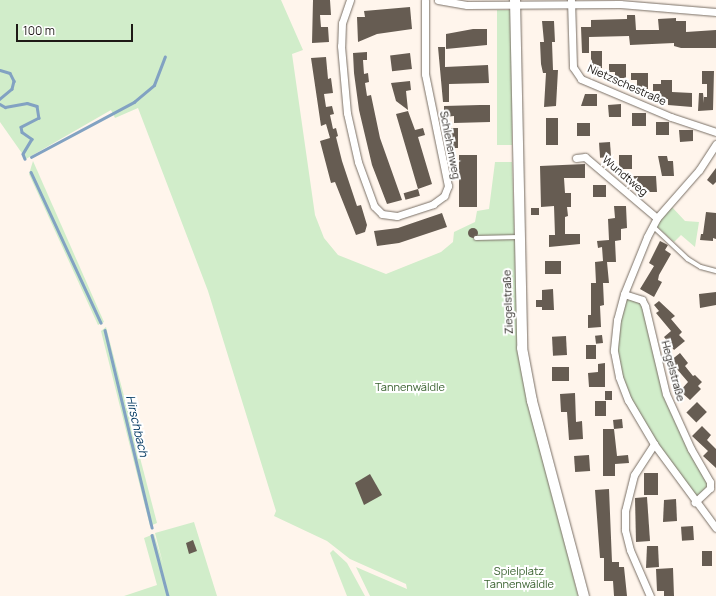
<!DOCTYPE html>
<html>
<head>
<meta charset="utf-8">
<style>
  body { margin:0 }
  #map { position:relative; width:716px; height:596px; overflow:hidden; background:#fff5ec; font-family:Manrope,sans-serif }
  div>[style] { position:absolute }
  .green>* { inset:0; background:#d1edca; transform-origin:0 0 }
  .stream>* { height:2.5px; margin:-1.25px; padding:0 1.25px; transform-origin:1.25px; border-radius:1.25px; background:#82a2c2 }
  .building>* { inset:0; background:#665c52; transform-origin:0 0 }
  .round { border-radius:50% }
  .roads { filter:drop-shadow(0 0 1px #796f65) drop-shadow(0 0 1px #796f65) }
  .service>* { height:3.5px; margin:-1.75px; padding:0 1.75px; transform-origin:1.75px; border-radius:1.75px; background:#fff }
  .minor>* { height:7px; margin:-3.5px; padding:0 3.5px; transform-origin:3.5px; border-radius:3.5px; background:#fff }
  .secondary>* { height:10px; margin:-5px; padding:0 5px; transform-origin:5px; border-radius:5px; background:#fff }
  span { translate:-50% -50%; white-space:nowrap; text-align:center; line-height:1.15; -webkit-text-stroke:4px #fff; paint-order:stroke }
  .street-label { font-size:11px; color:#1e1a16 }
  .park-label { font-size:11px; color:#3a6230 }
  .water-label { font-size:12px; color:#043a63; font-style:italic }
  .scale { position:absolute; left:16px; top:24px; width:117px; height:18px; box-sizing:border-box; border:2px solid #1e1a16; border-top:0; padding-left:5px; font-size:12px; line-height:14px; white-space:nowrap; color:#1e1a16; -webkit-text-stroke:3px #fff; paint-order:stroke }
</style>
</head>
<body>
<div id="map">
  <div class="green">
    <i style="clip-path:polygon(0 0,281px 0,303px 50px,292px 54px,315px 215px,324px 238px,338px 255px,386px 274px,441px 252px,453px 242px,454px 232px,475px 222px,477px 211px,489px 209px,495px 162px,512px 162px,519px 356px,578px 596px,370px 596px,356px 567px,407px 589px,406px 584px,350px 559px,327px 541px,274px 516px,276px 511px,208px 291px,138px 108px,115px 118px,111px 110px,26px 159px,0 122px)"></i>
    <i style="left:497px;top:10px;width:15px;height:135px"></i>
    <i style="clip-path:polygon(33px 161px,104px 322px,98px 325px,29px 174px)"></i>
    <i style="clip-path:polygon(671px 206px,685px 221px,699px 222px,695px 247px,681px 235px,674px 242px,656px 226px)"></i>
    <i style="clip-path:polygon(624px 294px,642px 300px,666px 394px,710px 482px,695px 502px,628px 400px,614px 351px)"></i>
    <i style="clip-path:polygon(106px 327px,157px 523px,150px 526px,101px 331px)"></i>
    <i style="clip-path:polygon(194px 522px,217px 596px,124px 596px,157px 585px,144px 538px,154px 534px,163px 564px,155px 533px)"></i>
    <i style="clip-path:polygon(333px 550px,347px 563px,365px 596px,347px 596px,330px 553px)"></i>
  </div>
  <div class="stream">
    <i style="left:0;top:70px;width:10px;rotate:17deg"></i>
    <i style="left:10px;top:73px;width:9px;rotate:63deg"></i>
    <i style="left:14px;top:81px;width:8px;rotate:104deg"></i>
    <i style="left:12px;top:89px;width:16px;rotate:140deg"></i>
    <i style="left:0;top:104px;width:6px;rotate:31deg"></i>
    <i style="left:5px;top:107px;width:22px;rotate:-10deg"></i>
    <i style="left:27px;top:103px;width:10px;rotate:17deg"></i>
    <i style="left:37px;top:106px;width:12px;rotate:81deg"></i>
    <i style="left:39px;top:118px;width:20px;rotate:153deg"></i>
    <i style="left:21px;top:127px;width:5px;rotate:79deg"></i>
    <i style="left:22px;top:132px;width:12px;rotate:35deg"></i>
    <i style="left:32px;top:139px;width:17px;rotate:121deg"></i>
    <i style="left:23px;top:154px;width:5px;rotate:68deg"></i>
    <i style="left:31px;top:157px;width:117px;rotate:-28.1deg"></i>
    <i style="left:134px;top:102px;width:26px;rotate:-40deg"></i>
    <i style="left:154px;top:85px;width:30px;rotate:-69deg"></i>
    <i style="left:31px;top:172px;width:166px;rotate:65.1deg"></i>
    <i style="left:105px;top:330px;width:203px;rotate:76.6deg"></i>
    <i style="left:152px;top:535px;width:63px;rotate:75.3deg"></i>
  </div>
  <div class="building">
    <i style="clip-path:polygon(313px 0,330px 0,331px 15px,320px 15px,321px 27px,328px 27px,329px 42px,312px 43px)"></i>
    <i style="clip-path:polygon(410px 7px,412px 29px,377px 34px,358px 42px,357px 17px,365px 17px,364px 11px)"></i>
    <i style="clip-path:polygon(627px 15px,635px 15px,636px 30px,659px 30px,658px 19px,676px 18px,676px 21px,686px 21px,686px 32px,716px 30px,716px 48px,681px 48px,674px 46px,674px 43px,630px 45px,629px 36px,589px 37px,589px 53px,582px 53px,581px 27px,591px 27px,591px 20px,627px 19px)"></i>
    <i style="clip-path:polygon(542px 21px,554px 21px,555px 42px,552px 42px,553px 70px,558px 70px,556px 106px,544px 107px,546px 73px,543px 73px,541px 64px,540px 42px,544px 42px)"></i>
    <i style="clip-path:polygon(473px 29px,487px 29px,487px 45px,446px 49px,446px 34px)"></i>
    <i style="clip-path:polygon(438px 47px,445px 47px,445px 67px,488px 65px,489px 83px,449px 84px,449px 102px,443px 102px)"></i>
    <i style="left:602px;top:51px;width:17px;height:11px;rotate:90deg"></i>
    <i style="clip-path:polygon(367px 52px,367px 60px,363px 60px,364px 74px,368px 73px,369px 82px,365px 83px,367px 96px,371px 95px,380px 138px,402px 200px,387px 204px,372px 165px,359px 110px,354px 73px,353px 53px)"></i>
    <i style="left:410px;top:53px;width:16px;height:20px;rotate:83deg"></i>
    <i style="clip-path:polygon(326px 57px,328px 79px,331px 78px,333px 93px,324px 94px,326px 107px,332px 106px,334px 114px,330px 115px,333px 129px,336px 128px,338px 136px,336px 137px,342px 161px,357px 206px,361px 205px,367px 225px,365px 232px,356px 235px,335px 182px,331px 183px,320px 141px,330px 138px,326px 124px,321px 126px,311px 58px)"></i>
    <i style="clip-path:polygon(609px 64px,626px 64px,626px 78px,615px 78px,615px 72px,609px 72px)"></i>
    <i style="clip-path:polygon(702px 71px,714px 71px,713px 110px,698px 111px,699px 93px,703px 93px,704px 103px,704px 97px,707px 97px,707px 84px,702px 84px)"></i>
    <i style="clip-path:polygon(631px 73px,648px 73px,648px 89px,637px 90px,637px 80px,631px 80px)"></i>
    <i style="clip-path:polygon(661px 80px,672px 80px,672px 92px,692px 93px,692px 107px,668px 105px,668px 99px,659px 99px,660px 91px,653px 91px,653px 84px,661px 84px)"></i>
    <i style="clip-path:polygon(410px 81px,411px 90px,406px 91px,408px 110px,396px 101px,391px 83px)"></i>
    <i style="clip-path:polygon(585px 94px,597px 94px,597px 106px,581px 106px)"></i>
    <i style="clip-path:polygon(621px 104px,621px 117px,609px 117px,608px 105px)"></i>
    <i style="clip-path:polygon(480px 105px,490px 105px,490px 122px,454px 123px,454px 116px,444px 117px,444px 106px)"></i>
    <i style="clip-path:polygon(408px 111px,415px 130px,423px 128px,425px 135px,418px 137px,432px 184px,418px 189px,396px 114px)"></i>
    <i style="left:632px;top:113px;width:14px;height:13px"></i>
    <i style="left:546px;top:118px;width:12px;height:27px"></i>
    <i style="left:669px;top:122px;width:13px;height:13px;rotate:90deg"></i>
    <i style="left:577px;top:123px;width:13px;height:13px"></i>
    <i style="left:451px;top:128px;width:7px;height:20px"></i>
    <i style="clip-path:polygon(679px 130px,693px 130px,693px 141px,680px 142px)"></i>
    <i style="left:610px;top:142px;width:15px;height:11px;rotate:86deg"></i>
    <i style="left:459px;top:155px;width:18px;height:52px"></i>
    <i style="left:619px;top:155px;width:13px;height:14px"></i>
    <i style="clip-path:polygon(658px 156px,667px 156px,668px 161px,673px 161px,674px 176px,662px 176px)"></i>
    <i style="clip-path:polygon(585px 164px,585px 178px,564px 178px,565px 193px,571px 193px,571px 207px,567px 207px,568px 216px,565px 217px,565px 234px,580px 234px,580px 244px,549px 247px,549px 235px,555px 235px,554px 206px,541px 207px,540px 166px)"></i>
    <i style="clip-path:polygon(716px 168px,716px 182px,713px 185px,707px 180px)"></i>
    <i style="clip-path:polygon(634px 176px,656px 176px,657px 192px,643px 192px,630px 182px)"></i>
    <i style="left:593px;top:185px;width:13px;height:12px"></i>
    <i style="left:418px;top:189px;width:7px;height:15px;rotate:74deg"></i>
    <i style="clip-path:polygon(614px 206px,626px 206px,627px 228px,621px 229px,621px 240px,615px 241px,616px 262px,607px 262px,609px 283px,603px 283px,604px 305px,600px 306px,601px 327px,588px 328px,588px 315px,591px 315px,591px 283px,596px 283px,595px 262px,603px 261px,602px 247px,598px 248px,597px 241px,609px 240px,608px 219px,615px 218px)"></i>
    <i style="left:531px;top:208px;width:8px;height:7px"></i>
    <i style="clip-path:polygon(706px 212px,716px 213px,716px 239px,713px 238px,713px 241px,700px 240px,701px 234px,703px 234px)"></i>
    <i style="clip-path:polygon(442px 213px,447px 227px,399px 243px,377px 246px,374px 231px,398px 228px)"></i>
    <i class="round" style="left:468px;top:228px;width:10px;height:10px"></i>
    <i style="clip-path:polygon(660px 241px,668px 245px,665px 250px,671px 254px,659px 275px,658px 280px,662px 282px,654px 297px,640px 289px,654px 266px,649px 263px)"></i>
    <i style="left:545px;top:261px;width:16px;height:13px"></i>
    <i style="clip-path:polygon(553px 289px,554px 310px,542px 310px,542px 307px,536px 307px,536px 300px,542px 300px,542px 290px)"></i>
    <i style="clip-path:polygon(716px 292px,716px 305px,700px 308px,699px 294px)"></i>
    <i style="clip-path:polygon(659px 301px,675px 316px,671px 319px,682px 332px,679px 335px,685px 341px,674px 350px,664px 337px,671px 331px,656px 313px,659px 311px,654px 305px)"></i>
    <i style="left:602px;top:335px;width:8px;height:7px;rotate:83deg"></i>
    <i style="left:566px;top:336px;width:19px;height:14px;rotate:87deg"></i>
    <i style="left:586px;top:345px;width:10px;height:14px"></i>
    <i style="clip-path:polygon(680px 353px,688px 363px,685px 366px,693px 376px,695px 375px,702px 382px,698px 386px,701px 389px,690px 400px,680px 391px,688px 382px,670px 361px)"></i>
    <i style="clip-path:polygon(605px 363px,605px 387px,589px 387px,588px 373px,598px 372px,598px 364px)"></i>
    <i style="left:569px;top:367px;width:14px;height:17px;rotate:90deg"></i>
    <i style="left:612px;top:391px;width:9px;height:7px;rotate:90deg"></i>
    <i style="clip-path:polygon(575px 393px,576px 422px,582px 421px,583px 439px,569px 440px,567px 412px,561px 412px,560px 394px)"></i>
    <i style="left:595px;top:401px;width:11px;height:15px"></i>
    <i style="left:697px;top:402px;width:14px;height:15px;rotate:45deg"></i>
    <i style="left:622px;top:419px;width:9px;height:9px;rotate:84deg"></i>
    <i style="clip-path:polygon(702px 426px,711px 435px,707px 440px,716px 449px,716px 468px,703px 456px,708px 451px,692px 436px)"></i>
    <i style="clip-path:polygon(603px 429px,614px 429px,617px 456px,628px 455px,629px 463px,615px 464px,615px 476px,603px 476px)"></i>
    <i style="left:589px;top:455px;width:16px;height:15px;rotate:86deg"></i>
    <i style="left:644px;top:473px;width:14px;height:22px"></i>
    <i style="clip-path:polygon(370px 474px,382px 495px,364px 505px,355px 483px)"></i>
    <i style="clip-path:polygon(609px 489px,612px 562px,619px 562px,619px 567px,624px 567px,627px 596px,614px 596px,613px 581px,604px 581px,604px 558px,600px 558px,595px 490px)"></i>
    <i style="clip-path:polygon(647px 497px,650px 541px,636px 542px,635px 498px)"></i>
    <i style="clip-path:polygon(676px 499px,677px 521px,663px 522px,664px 500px)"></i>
    <i style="left:693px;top:526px;width:14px;height:12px;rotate:86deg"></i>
    <i style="clip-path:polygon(193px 540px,197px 551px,189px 554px,186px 543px)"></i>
    <i style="clip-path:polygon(647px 546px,658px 546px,659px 567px,646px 568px)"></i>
    <i style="left:702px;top:551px;width:10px;height:15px"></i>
    <i style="clip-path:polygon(673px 568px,674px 596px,664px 596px,664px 591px,657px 591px,656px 569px)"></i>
  </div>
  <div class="roads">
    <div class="service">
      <i style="left:653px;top:226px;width:48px;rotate:43.3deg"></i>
      <i style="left:688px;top:259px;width:15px;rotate:32deg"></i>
      <i style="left:701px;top:267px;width:16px;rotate:15deg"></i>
      <i style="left:476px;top:238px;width:42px;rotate:-1.4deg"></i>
    </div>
    <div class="minor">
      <i style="left:350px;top:0;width:24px;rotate:109deg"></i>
      <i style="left:342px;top:23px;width:23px;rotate:92deg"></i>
      <i style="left:341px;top:46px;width:67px;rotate:84.9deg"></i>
      <i style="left:347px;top:113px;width:50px;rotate:77.3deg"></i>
      <i style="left:358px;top:162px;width:47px;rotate:70deg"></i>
      <i style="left:374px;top:206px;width:11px;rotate:45deg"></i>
      <i style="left:382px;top:214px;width:15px;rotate:8deg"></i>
      <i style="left:397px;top:216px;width:38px;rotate:-18deg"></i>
      <i style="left:433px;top:204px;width:14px;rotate:-36deg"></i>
      <i style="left:444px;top:196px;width:11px;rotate:-68deg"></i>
      <i style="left:448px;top:186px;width:114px;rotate:-101.6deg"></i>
      <i style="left:425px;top:74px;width:74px;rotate:-90deg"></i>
      <i style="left:438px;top:0;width:29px;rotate:10deg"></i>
      <i style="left:467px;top:5px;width:153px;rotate:-0.4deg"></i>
      <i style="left:620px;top:4px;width:96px;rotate:4.8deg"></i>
      <i style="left:571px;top:0;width:67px;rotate:88.3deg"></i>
      <i style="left:573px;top:67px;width:14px;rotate:56deg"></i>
      <i style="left:581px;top:79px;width:98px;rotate:22.9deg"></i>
      <i style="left:671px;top:117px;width:47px;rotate:18.4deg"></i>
      <i style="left:716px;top:144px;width:31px;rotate:123deg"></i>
      <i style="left:699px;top:170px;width:64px;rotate:131.2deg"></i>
      <i style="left:657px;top:218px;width:21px;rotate:118deg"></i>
      <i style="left:647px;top:237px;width:61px;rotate:112deg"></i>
      <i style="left:624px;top:294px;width:27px;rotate:105deg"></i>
      <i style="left:617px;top:320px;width:31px;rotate:96deg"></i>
      <i style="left:614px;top:351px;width:26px;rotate:79deg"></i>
      <i style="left:619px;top:377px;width:25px;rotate:69deg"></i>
      <i style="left:628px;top:400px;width:51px;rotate:59.4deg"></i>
      <i style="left:654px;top:444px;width:104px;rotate:53.6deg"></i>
      <i style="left:576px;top:158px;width:9px;rotate:-6deg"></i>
      <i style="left:585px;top:157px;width:94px;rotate:40.3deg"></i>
      <i style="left:624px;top:294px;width:19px;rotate:18deg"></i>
      <i style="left:642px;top:300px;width:7px;rotate:63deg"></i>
      <i style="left:645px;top:306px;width:90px;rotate:76.6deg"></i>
      <i style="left:666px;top:394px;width:60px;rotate:65.6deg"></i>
      <i style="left:691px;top:449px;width:38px;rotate:60deg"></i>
      <i style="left:710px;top:482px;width:6px;rotate:90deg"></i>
      <i style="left:710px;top:488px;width:21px;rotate:137deg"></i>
      <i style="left:650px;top:596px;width:50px;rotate:-113.5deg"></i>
      <i style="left:630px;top:550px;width:21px;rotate:-104deg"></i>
      <i style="left:625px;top:530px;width:19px;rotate:-90deg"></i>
      <i style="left:625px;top:511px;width:37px;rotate:-76deg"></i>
      <i style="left:634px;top:475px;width:37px;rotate:-57deg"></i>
    </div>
    <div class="secondary">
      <i style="left:515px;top:0;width:348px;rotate:88.8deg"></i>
      <i style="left:522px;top:348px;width:54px;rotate:79.3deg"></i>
      <i style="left:532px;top:401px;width:202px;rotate:75.1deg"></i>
    </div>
  </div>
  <div class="street-label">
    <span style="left:627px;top:85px;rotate:24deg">Nietzschestraße</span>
    <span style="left:450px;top:145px;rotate:79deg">Schlehenweg</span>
    <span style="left:625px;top:176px;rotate:40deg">Wundtweg</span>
    <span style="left:508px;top:302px;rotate:-92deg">Ziegelstraße</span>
    <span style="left:673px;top:371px;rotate:75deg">Hegelstraße</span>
  </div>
  <div class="park-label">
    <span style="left:410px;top:387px">Tannenwäldle</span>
    <span style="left:519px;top:578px">Spielplatz<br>Tannenwäldle</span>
  </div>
  <div class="water-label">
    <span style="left:137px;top:426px;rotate:77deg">Hirschbach</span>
  </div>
  <div class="scale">100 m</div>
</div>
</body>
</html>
